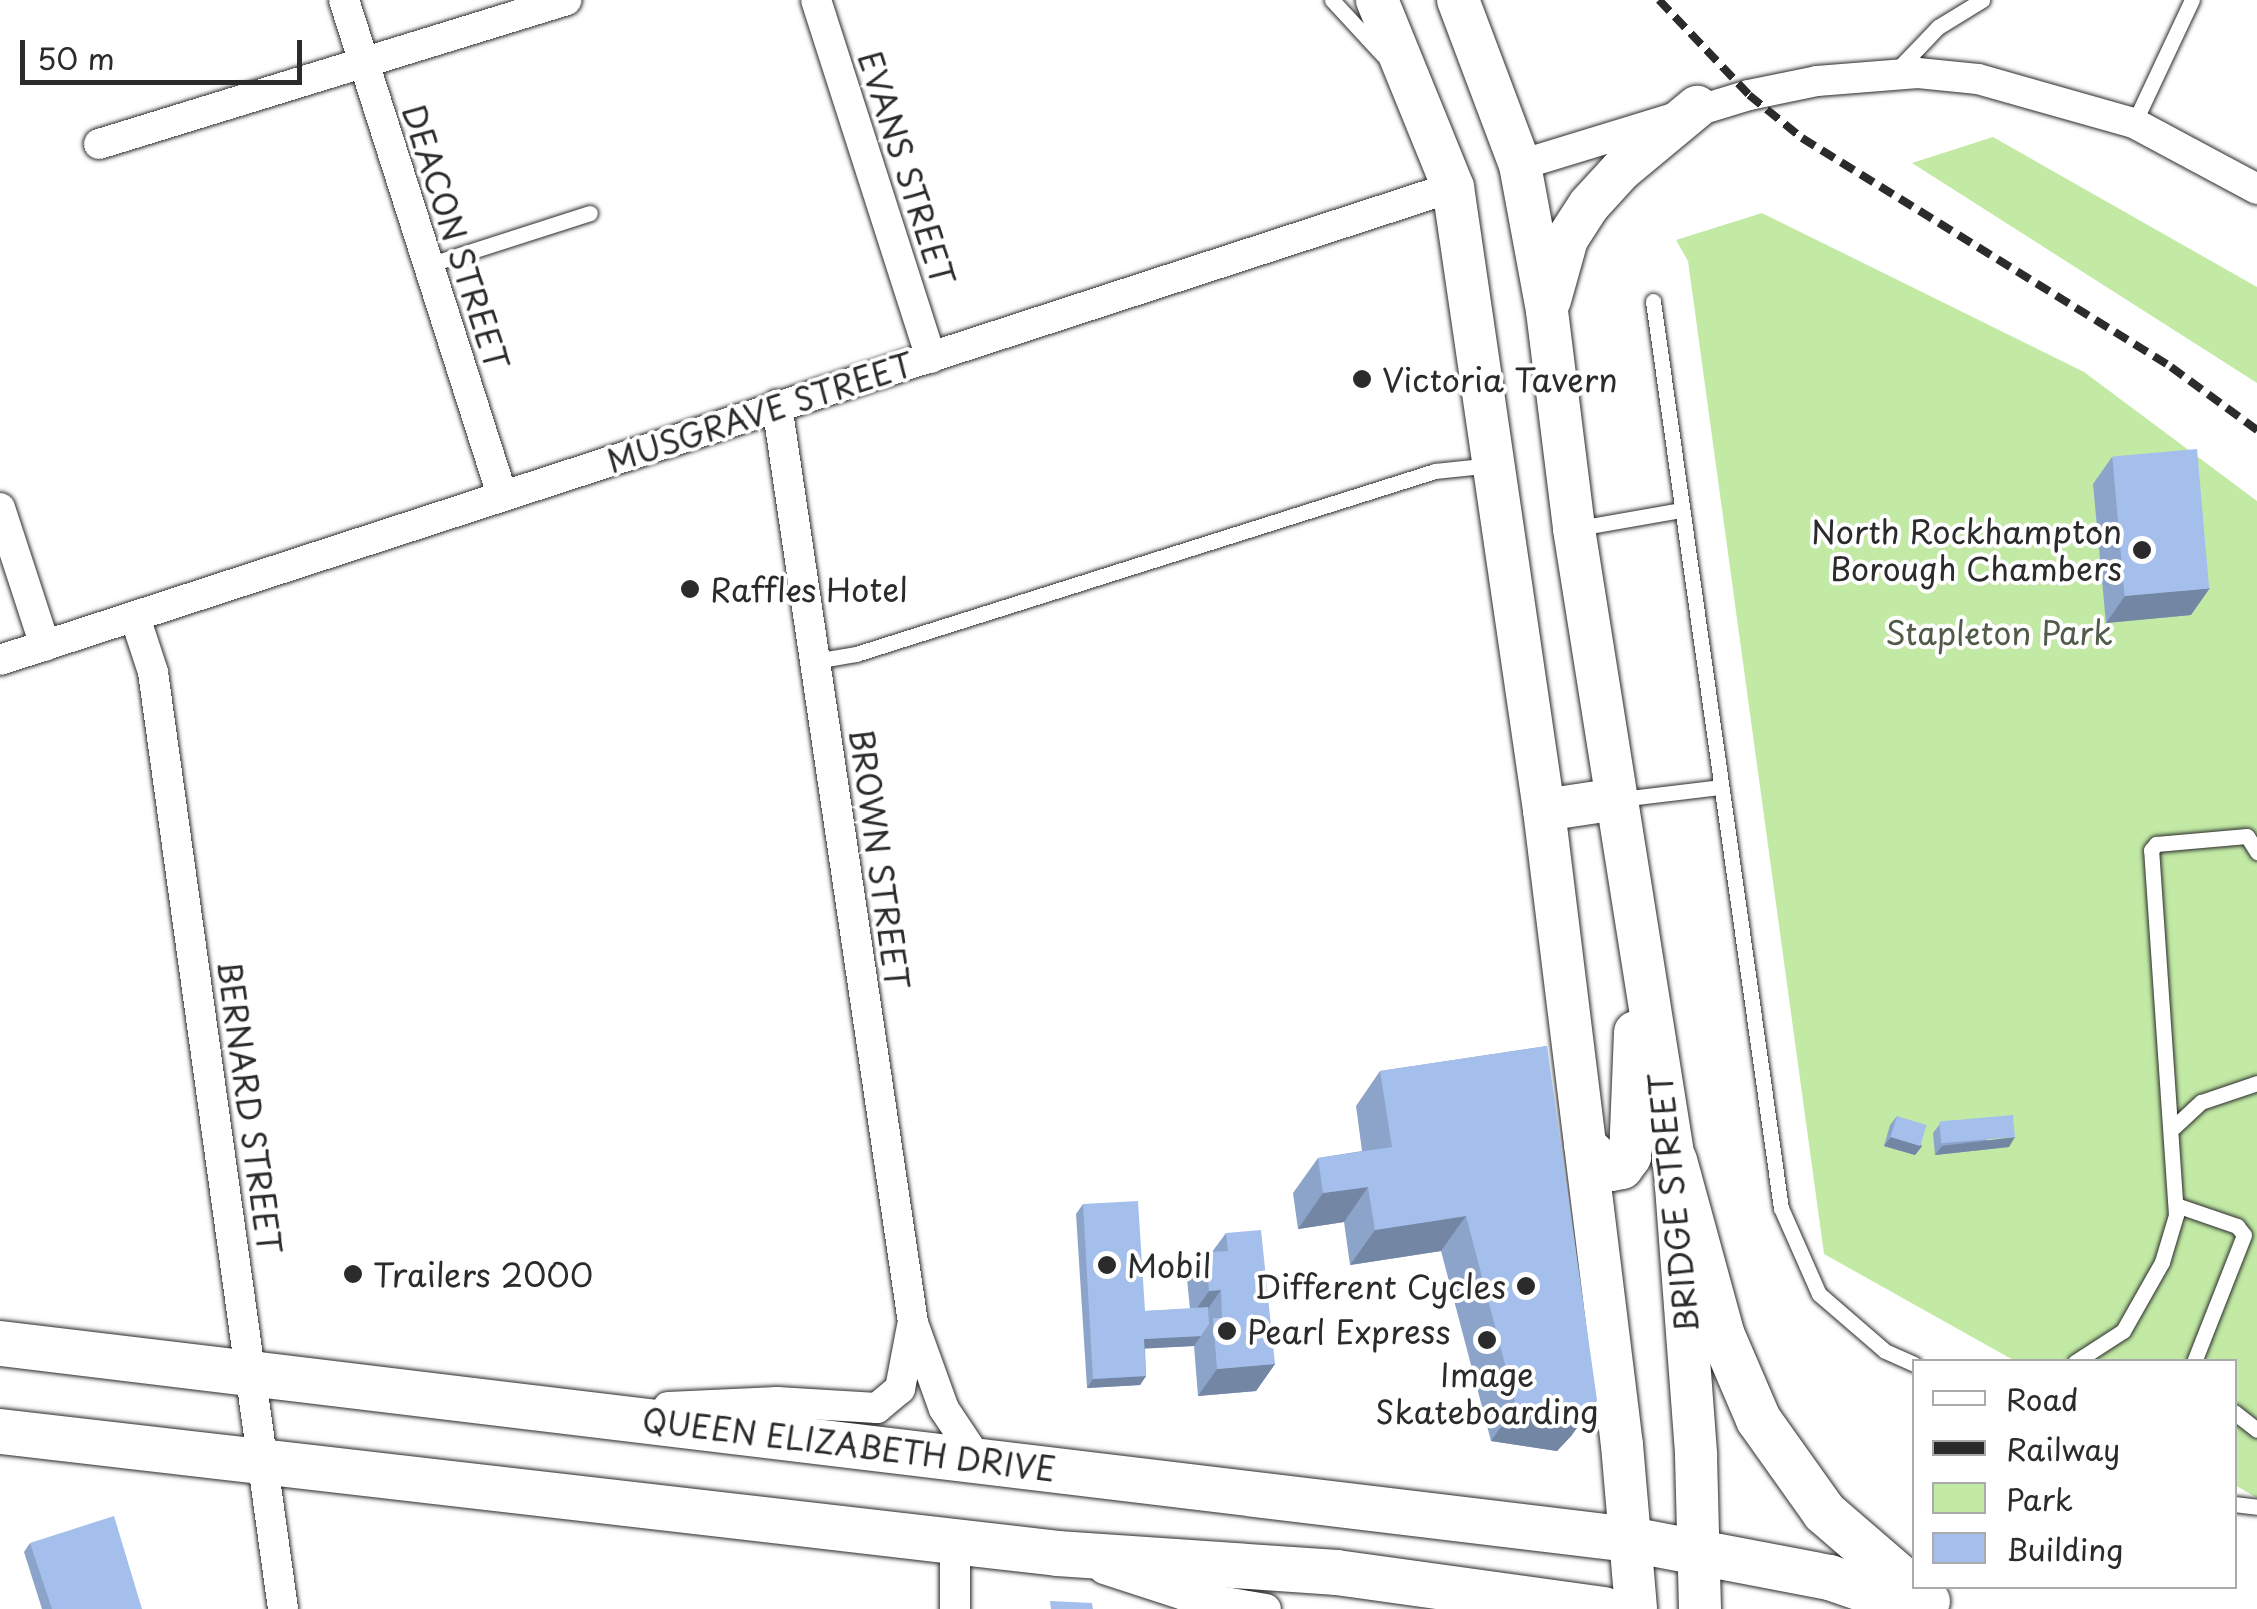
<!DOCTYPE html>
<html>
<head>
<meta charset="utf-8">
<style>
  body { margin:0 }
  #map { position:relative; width:2257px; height:1609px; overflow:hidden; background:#fff; font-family:"Playpen Sans",sans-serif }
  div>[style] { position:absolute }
  .green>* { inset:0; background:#c2eaa5 }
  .roads { filter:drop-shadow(0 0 2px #2b2b2b) drop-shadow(0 0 2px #2b2b2b) }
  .lane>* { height:15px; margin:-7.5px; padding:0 7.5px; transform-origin:7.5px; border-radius:7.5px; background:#fff }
  .street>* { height:30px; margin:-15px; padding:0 15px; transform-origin:15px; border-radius:15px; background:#fff }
  .secondary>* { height:42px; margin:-21px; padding:0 21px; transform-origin:21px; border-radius:21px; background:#fff }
  .primary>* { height:45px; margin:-22.5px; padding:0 22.5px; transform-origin:22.5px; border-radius:22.5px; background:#fff }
  .rail>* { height:8px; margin-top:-4px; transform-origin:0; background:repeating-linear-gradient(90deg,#2b2b2b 0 15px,transparent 0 23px) }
  .wall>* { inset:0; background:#8da4ca }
  .shaded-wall>* { inset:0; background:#7386a4 }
  .building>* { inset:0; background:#a4bfeb; transform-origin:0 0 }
  .dots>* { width:28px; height:28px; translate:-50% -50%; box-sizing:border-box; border:5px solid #fff; border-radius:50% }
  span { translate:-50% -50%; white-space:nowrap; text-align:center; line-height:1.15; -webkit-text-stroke:8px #fff; paint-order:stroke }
  .street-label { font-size:32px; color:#2b2b2b }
  .poi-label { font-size:32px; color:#2b2b2b }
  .left { translate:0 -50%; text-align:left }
  .right { translate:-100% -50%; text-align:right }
  .park-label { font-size:32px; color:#515b4a }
  .legend { position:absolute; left:1912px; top:1359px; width:325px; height:230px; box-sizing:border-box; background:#fff; border:2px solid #aaa; margin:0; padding:12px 18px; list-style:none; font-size:30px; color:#2b2b2b }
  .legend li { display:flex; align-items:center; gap:20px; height:50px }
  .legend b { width:50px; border:2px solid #aaa }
  .scale { position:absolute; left:20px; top:40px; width:282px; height:45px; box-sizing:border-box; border:5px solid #2b2b2b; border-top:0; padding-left:12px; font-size:30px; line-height:35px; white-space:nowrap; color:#2b2b2b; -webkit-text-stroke:8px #fff; paint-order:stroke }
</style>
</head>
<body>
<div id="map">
  <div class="green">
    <i style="clip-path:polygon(1993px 137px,2257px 287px,2257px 383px,1912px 163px)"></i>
    <i style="clip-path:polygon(1762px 213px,2084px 372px,2257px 501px,2257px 1498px,2235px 1485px,2234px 1362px,2015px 1361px,1824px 1254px,1688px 261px,1676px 240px)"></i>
  </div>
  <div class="roads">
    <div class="lane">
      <i style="left:1332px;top:0;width:75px;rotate:47.2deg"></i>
      <i style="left:1896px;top:71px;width:61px;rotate:-46.3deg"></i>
      <i style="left:1938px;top:27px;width:52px;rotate:-31.5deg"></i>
      <i style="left:2134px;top:123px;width:136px;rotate:-64.8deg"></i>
      <i style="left:428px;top:265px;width:170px;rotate:-17.8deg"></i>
      <i style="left:1653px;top:301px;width:916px;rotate:81.97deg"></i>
      <i style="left:1781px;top:1208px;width:94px;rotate:66.2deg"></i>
      <i style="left:1819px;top:1294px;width:87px;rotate:40.8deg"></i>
      <i style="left:1885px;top:1351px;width:32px;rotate:24deg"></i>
      <i style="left:1578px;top:528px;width:105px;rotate:-9.9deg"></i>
      <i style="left:815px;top:661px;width:42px;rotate:-9.7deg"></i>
      <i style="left:856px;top:654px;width:607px;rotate:-17.54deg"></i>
      <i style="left:1435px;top:471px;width:57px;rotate:-6deg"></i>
      <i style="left:1621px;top:799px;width:100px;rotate:-6.9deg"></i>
      <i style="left:2174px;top:1127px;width:37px;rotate:-43deg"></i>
      <i style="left:2201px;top:1102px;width:59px;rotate:-18.7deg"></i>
      <i style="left:2176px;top:1205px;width:65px;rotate:19deg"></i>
      <i style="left:2237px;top:1226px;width:11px;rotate:52deg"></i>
      <i style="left:2244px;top:1235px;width:136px;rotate:111.5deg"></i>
      <i style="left:2075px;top:1362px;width:57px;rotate:-32.9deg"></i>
      <i style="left:2123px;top:1331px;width:79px;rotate:-60.5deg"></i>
      <i style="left:2162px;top:1262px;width:49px;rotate:-73.4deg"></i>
      <i style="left:2176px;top:1215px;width:366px;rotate:-93.9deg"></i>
      <i style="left:2151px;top:850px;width:8px;rotate:-50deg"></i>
      <i style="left:2156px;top:844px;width:91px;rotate:-5deg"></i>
      <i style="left:2247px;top:836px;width:19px;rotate:58deg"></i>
      <i style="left:2234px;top:1412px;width:29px;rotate:38deg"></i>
      <i style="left:2234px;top:1504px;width:23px;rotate:7deg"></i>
    </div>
    <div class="street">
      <i style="left:344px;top:0;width:520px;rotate:72.3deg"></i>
      <i style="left:816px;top:0;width:376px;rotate:72.2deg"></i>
      <i style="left:99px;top:144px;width:489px;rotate:-17.1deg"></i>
      <i style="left:1520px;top:165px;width:239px;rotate:-17deg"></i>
      <i style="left:1749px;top:95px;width:69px;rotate:-11.6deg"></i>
      <i style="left:1817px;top:81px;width:101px;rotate:-4.5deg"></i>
      <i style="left:1918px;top:73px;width:60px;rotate:5.7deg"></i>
      <i style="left:1978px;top:79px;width:162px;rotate:15.8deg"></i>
      <i style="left:2134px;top:123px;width:140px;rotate:28.2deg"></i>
      <i style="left:777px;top:405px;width:928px;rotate:81.57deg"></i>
      <i style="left:913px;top:1323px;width:91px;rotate:70.2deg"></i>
      <i style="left:944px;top:1409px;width:61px;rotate:56.3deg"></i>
      <i style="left:0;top:508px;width:145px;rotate:71.9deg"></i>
      <i style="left:135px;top:617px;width:58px;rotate:71.9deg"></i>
      <i style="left:153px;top:672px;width:946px;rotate:82.1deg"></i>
      <i style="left:0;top:660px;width:1528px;rotate:-18.03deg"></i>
      <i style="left:668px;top:1407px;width:109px;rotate:-2.6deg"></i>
      <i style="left:777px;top:1402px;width:100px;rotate:3.4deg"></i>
      <i style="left:877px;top:1408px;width:30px;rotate:-40deg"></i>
      <i style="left:900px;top:1389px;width:64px;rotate:-79.2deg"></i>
      <i style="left:1104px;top:1569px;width:84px;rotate:18deg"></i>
      <i style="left:1184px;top:1595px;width:83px;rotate:9.7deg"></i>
      <i style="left:955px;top:1609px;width:70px;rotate:-90deg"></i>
    </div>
    <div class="secondary">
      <i style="left:1377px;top:0;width:202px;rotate:67.9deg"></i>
      <i style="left:1453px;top:187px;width:630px;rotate:81.69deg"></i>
      <i style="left:1544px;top:810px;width:640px;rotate:83deg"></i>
      <i style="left:1622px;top:1445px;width:165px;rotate:85.1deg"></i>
      <i style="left:1458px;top:0;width:176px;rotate:69.4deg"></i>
      <i style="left:1520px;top:165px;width:148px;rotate:79.5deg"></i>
      <i style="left:1547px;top:311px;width:220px;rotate:82.9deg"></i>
      <i style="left:1574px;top:529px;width:639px;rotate:80.99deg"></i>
      <i style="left:1674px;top:1160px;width:297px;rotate:85.7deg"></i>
      <i style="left:1696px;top:1456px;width:153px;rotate:88.5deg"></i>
      <i style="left:1550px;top:300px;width:63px;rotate:-74.4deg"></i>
      <i style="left:1567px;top:239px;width:40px;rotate:-57.1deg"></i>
      <i style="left:1589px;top:205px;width:47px;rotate:-47.6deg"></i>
      <i style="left:1621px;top:170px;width:99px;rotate:-39.7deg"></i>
      <i style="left:1544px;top:810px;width:74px;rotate:-8.6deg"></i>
      <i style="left:1585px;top:1145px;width:36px;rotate:44deg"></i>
      <i style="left:1611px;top:1170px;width:11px;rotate:-10deg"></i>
      <i style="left:1622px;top:1168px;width:14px;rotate:-54deg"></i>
      <i style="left:1630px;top:1157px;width:125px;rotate:-87.7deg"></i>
    </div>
    <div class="primary">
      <i style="left:1674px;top:1160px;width:181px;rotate:74.7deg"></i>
      <i style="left:1722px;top:1335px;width:91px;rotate:66.8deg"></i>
      <i style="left:1758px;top:1419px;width:114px;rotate:54.6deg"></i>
      <i style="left:1824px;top:1512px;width:136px;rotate:40.8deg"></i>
      <i style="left:0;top:1343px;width:1642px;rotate:6.86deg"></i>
      <i style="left:1630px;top:1539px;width:203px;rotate:10.8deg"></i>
      <i style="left:1829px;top:1577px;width:98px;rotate:19deg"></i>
      <i style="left:0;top:1431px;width:1064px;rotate:6.58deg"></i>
      <i style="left:1057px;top:1553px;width:280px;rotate:3.9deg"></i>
      <i style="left:1336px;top:1572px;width:270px;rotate:7.9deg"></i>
    </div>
  </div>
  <div class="rail">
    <i style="left:1659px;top:0;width:131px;rotate:46.5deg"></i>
    <i style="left:1749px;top:95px;width:68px;rotate:39.1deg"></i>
    <i style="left:1802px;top:138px;width:434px;rotate:31.8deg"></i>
    <i style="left:2171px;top:367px;width:107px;rotate:36.2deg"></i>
  </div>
  <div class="wall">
    <i style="clip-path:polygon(2112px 457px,2191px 615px,2106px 623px,2093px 484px)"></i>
    <i style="clip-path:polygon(1547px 1046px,1572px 1435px,1557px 1451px,1491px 1441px,1441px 1251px,1350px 1265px,1344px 1222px,1298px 1229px,1293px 1193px,1318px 1158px,1362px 1151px,1356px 1106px,1380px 1071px)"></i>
    <i style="clip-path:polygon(1897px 1116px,1922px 1146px,1915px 1155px,1884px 1146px,1890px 1125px)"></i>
    <i style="clip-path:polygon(1940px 1124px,2009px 1147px,1935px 1155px,1933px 1133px)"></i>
    <i style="clip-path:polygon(1083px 1204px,1145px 1311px,1190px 1309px,1187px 1279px,1206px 1252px,1212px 1252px,1226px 1233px,1275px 1364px,1256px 1391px,1198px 1396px,1194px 1346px,1145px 1348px,1146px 1376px,1140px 1385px,1087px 1388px,1076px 1214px)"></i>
    <i style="clip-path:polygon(30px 1543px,142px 1609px,42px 1609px,24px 1552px)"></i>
  </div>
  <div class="shaded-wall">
    <i style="clip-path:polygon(2210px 588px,2191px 615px,2106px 623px,2125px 596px)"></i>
    <i style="clip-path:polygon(1891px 1137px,1922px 1146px,1915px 1155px,1884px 1146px)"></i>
    <i style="clip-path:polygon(2015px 1137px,2009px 1147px,1935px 1155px,1942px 1146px)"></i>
    <i style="clip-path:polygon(1368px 1187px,1344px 1222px,1298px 1229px,1323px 1193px)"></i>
    <i style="clip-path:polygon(1466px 1216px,1441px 1251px,1350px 1265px,1375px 1230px)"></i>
    <i style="clip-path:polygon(1221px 1290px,1202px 1317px,1190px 1318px,1209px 1291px)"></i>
    <i style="clip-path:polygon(1201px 1336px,1194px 1346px,1138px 1349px,1144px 1339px)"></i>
    <i style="clip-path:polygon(1275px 1364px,1256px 1391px,1198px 1396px,1217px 1369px)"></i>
    <i style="clip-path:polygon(1146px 1376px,1140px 1385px,1087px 1388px,1093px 1379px)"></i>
    <i style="clip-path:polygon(1597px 1400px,1572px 1435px,1557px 1451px,1491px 1441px,1516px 1406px)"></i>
  </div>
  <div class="building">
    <i style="left:2197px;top:449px;width:140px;height:85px;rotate:85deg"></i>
    <i style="clip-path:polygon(1547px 1046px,1597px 1400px,1581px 1416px,1516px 1406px,1466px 1216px,1375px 1230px,1368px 1187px,1323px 1193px,1318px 1158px,1392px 1147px,1380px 1071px)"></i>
    <i style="left:2013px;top:1115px;width:22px;height:74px;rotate:85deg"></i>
    <i style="left:1897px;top:1116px;width:31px;height:22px;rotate:17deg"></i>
    <i style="clip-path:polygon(1138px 1201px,1145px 1311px,1208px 1307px,1209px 1324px,1201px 1336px,1144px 1339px,1146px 1376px,1093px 1379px,1083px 1204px)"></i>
    <i style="clip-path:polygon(1261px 1230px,1275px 1364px,1217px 1369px,1213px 1318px,1222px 1318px,1221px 1290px,1209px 1291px,1206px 1252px,1228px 1251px,1226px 1233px)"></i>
    <i style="clip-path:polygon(114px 1516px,142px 1609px,52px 1609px,30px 1543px)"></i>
    <i style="clip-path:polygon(1050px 1601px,1092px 1603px,1093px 1609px,1050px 1609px,1051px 1609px)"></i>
  </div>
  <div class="dots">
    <i style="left:1362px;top:379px;background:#2b2b2b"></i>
    <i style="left:2142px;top:550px;background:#2b2b2b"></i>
    <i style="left:690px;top:589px;background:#2b2b2b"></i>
    <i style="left:1107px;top:1265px;background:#2b2b2b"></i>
    <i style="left:353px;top:1274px;background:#2b2b2b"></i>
    <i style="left:1526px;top:1286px;background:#2b2b2b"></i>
    <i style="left:1227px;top:1331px;background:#2b2b2b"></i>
    <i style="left:1487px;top:1340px;background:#2b2b2b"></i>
  </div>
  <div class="street-label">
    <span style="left:907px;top:168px;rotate:72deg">EVANS STREET</span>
    <span style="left:456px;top:237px;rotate:72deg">DEACON STREET</span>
    <span style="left:760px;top:412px;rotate:-18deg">MUSGRAVE STREET</span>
    <span style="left:880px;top:859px;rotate:82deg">BROWN STREET</span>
    <span style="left:250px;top:1107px;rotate:82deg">BERNARD STREET</span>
    <span style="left:1673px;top:1203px;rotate:-96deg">BRIDGE STREET</span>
    <span style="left:849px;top:1444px;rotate:7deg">QUEEN ELIZABETH DRIVE</span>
  </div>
  <div class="poi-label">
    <span class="left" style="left:1382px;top:379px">Victoria Tavern</span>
    <span class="right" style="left:2122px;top:550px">North Rockhampton<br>Borough Chambers</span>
    <span class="left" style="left:710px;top:589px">Raffles Hotel</span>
    <span class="left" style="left:1127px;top:1265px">Mobil</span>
    <span class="left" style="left:373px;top:1274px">Trailers 2000</span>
    <span class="right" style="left:1506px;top:1286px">Different Cycles</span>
    <span class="left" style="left:1247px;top:1331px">Pearl Express</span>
    <span style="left:1487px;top:1393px">Image<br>Skateboarding</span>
  </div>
  <div class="park-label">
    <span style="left:1999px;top:632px">Stapleton Park</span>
  </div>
  <ul class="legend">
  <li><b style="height:12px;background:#fff"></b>Road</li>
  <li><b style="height:12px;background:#2b2b2b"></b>Railway</li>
  <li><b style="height:28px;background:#c2eaa5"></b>Park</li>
  <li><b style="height:28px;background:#a4bfeb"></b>Building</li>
  </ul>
  <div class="scale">50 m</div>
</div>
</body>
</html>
